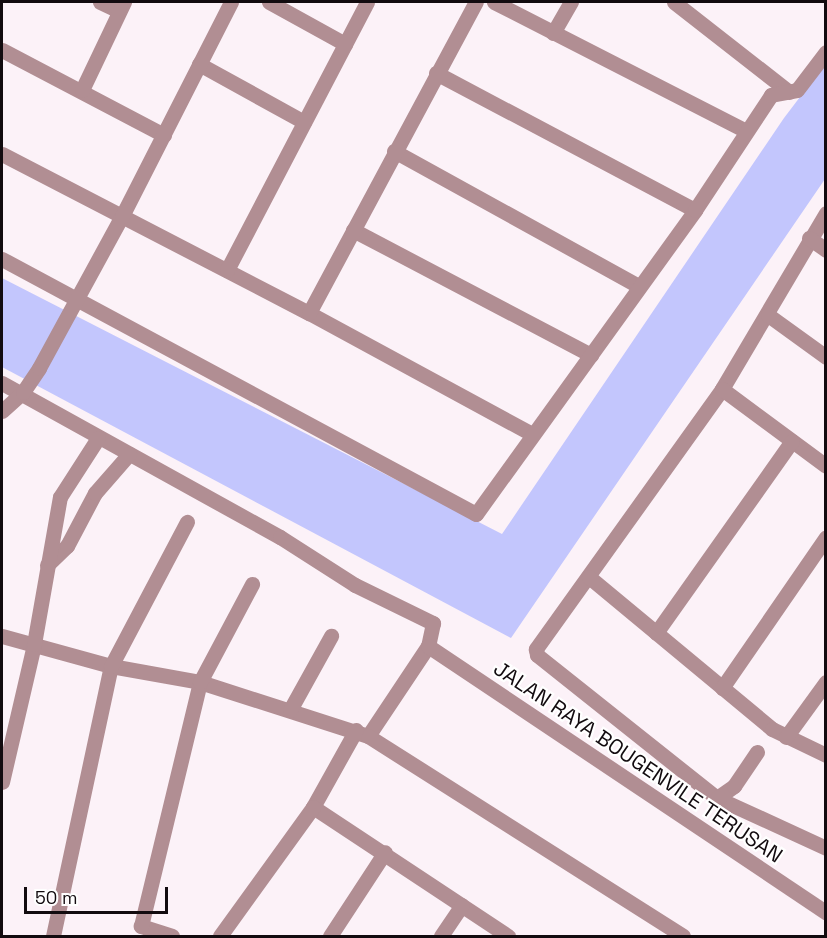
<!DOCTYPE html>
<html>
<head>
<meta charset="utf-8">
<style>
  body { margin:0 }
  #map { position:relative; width:827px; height:938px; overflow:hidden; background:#fcf2f8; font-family:"Space Grotesk",sans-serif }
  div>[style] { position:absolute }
  .water>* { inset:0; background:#c3c6fd }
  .minor>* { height:15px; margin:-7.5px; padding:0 7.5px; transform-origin:7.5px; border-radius:7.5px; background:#b18e93 }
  span { translate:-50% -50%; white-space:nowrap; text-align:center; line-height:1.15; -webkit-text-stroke:4.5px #fff; paint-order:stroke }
  .street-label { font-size:21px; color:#120b0f }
  .frame { position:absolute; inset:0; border:3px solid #120b0f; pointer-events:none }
  .scale { position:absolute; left:24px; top:887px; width:144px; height:27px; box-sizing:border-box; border:3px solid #120b0f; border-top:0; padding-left:8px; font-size:18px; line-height:21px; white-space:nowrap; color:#120b0f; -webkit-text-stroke:4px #fff; paint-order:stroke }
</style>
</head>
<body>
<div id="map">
  <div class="water">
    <i style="clip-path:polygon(825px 64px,825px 179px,511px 638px,2px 367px,2px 278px,502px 534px,784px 118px)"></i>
  </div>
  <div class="minor">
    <i style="left:100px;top:2px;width:21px;rotate:25deg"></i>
    <i style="left:269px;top:2px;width:87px;rotate:28.9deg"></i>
    <i style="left:494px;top:2px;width:283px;rotate:27.1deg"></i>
    <i style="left:674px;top:2px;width:146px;rotate:38deg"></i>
    <i style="left:553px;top:33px;width:36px;rotate:-60deg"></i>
    <i style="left:2px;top:50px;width:183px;rotate:27.7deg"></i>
    <i style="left:199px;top:64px;width:120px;rotate:28.9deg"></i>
    <i style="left:436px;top:73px;width:293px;rotate:27.9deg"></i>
    <i style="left:82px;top:90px;width:98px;rotate:-64.5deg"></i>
    <i style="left:394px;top:151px;width:280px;rotate:28.9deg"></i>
    <i style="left:2px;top:154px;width:346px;rotate:27.4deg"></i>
    <i style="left:309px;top:313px;width:254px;rotate:28.5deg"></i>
    <i style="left:826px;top:213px;width:204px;rotate:120.6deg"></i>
    <i style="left:722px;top:389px;width:320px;rotate:125.6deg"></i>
    <i style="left:536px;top:649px;width:6px;rotate:81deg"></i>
    <i style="left:537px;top:655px;width:230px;rotate:38.5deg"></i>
    <i style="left:717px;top:798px;width:120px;rotate:24.6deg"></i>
    <i style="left:353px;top:230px;width:269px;rotate:27.7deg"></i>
    <i style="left:809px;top:238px;width:21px;rotate:35deg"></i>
    <i style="left:2px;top:259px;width:538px;rotate:28.28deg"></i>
    <i style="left:476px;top:514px;width:375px;rotate:-54.2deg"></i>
    <i style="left:695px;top:210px;width:138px;rotate:-56.5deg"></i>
    <i style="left:771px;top:95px;width:26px;rotate:-11deg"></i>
    <i style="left:797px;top:90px;width:48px;rotate:-52.7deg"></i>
    <i style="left:227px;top:270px;width:302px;rotate:-62.4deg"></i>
    <i style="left:309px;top:313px;width:353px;rotate:-61.8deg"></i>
    <i style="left:768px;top:315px;width:72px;rotate:35.9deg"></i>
    <i style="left:2px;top:383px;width:318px;rotate:29deg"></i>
    <i style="left:280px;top:537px;width:89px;rotate:32.6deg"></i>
    <i style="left:355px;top:585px;width:87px;rotate:26deg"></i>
    <i style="left:433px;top:623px;width:24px;rotate:102deg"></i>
    <i style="left:428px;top:646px;width:108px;rotate:123.7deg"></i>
    <i style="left:722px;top:389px;width:129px;rotate:36.5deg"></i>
    <i style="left:2px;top:411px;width:28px;rotate:-42deg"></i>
    <i style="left:23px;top:392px;width:29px;rotate:-56deg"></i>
    <i style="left:39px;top:368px;width:173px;rotate:-61.4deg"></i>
    <i style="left:122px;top:216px;width:240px;rotate:-63deg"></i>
    <i style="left:47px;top:565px;width:28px;rotate:-44deg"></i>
    <i style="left:67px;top:546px;width:60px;rotate:-62.2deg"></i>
    <i style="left:95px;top:493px;width:52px;rotate:-48.9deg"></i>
    <i style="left:589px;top:577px;width:238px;rotate:39.7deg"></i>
    <i style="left:772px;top:729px;width:60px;rotate:25.7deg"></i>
    <i style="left:656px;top:633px;width:235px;rotate:-54.7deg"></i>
    <i style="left:2px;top:636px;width:113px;rotate:15.4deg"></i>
    <i style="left:111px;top:666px;width:90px;rotate:10.2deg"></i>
    <i style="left:200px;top:682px;width:176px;rotate:17.8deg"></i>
    <i style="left:368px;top:736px;width:373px;rotate:32.4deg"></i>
    <i style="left:428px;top:646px;width:479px;rotate:33.8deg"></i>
    <i style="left:722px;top:688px;width:183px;rotate:-55.4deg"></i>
    <i style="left:290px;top:710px;width:85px;rotate:-61deg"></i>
    <i style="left:356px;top:730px;width:88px;rotate:119.2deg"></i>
    <i style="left:313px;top:807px;width:234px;rotate:33.5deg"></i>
    <i style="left:786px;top:737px;width:68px;rotate:-54deg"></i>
    <i style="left:2px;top:782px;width:142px;rotate:-76.9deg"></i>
    <i style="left:34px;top:644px;width:149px;rotate:-80deg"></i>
    <i style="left:60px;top:497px;width:70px;rotate:-57.2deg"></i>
    <i style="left:717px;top:798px;width:21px;rotate:-35deg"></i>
    <i style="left:734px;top:786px;width:41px;rotate:-55.9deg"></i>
    <i style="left:53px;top:936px;width:276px;rotate:-77.9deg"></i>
    <i style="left:111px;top:666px;width:163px;rotate:-62.2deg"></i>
    <i style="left:172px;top:936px;width:33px;rotate:-162deg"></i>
    <i style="left:141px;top:926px;width:251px;rotate:-76.4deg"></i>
    <i style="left:200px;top:682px;width:111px;rotate:-62deg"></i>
    <i style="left:220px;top:936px;width:159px;rotate:-54.2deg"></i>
    <i style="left:330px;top:936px;width:100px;rotate:-56.8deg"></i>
    <i style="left:441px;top:936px;width:37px;rotate:-56deg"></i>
  </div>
  <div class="street-label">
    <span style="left:638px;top:762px;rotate:34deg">JALAN RAYA BOUGENVILE TERUSAN</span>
  </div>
  <div class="frame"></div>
  <div class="scale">50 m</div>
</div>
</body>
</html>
